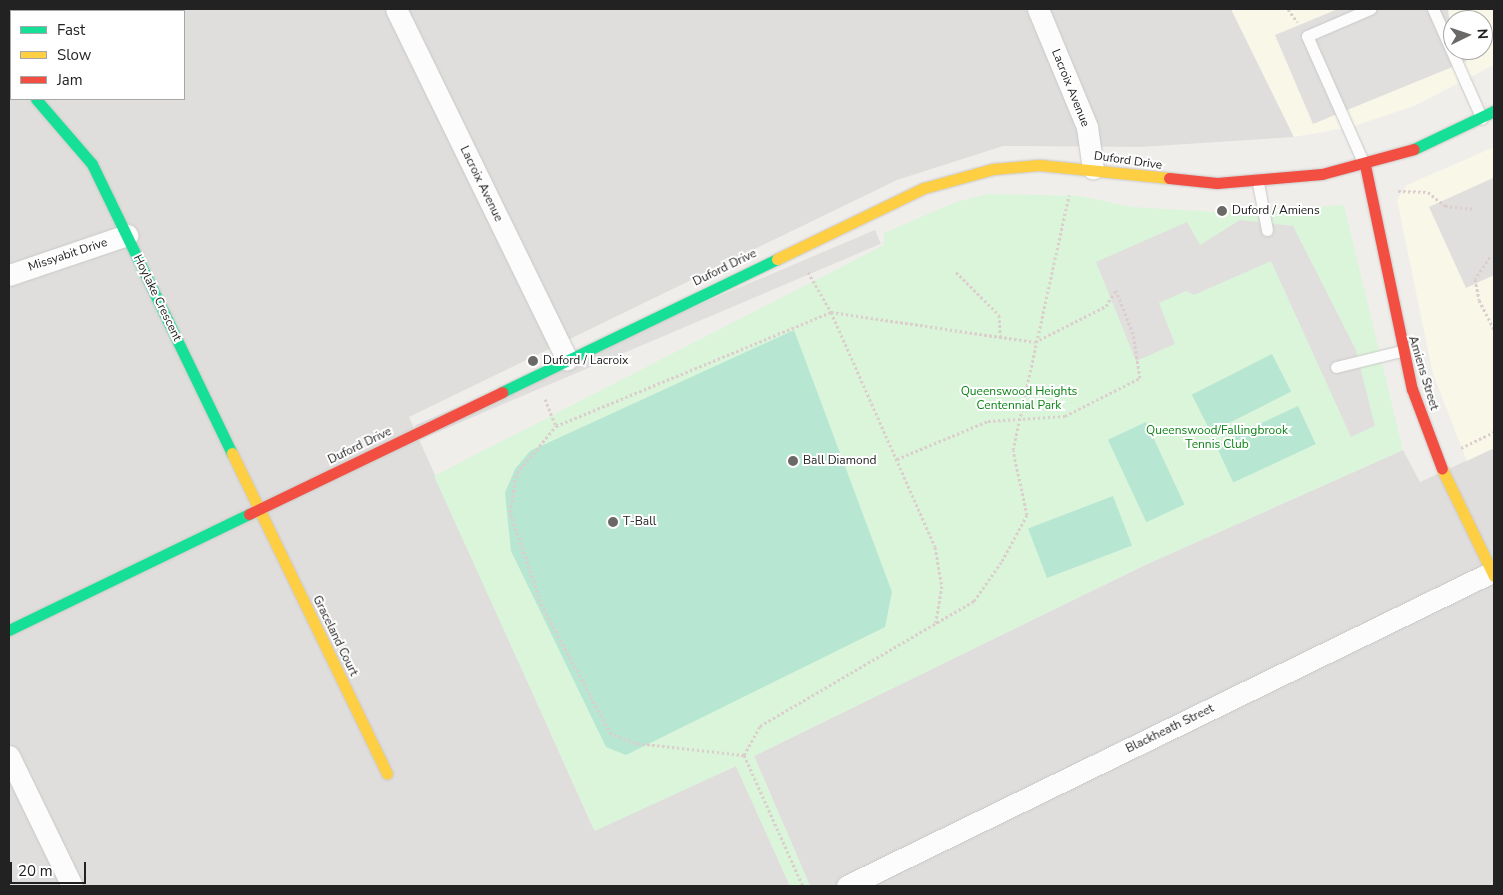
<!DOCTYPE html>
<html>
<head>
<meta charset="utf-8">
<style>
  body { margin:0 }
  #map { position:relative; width:1503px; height:895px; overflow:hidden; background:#f0eeeb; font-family:"Nunito Sans",sans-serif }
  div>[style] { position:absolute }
  .residential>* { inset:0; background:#dfdedc }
  .education>* { inset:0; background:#f8f7e8 }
  .park>* { inset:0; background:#daf5da }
  .pitch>* { inset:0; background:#b7e6d2; transform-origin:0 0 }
  .parking>* { inset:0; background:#e0dfde; transform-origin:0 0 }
  .path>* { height:3px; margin-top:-1.5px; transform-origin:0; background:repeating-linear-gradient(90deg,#dccecd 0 2.5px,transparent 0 5px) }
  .roads { filter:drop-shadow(0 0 1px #c9c8c7) drop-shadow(0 0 1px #c9c8c7) }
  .lane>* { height:11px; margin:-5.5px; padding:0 5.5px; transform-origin:5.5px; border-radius:5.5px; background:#fdfcfc }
  .street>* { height:21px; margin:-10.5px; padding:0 10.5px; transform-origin:10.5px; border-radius:10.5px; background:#fdfcfc }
  .fast>* { height:11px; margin:-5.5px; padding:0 5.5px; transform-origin:5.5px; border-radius:5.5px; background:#16e098 }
  .slow>* { height:11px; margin:-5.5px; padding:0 5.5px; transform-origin:5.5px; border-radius:5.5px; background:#ffcf43 }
  .jam>* { height:11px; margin:-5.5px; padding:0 5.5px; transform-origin:5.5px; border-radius:5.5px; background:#f24e42 }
  .dots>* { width:14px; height:14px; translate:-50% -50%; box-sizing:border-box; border:2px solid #fff; border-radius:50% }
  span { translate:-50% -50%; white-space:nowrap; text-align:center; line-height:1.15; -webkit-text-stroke:4px #fff; paint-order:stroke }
  .street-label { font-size:12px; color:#222 }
  .poi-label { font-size:12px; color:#222 }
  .left { translate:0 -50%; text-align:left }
  .park-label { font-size:12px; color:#0c8416 }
  .frame { position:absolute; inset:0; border:10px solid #222; pointer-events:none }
  .legend { position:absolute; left:10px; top:10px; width:175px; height:90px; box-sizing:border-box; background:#fff; border:1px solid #a7a7a7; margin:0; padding:6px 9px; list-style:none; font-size:15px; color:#222 }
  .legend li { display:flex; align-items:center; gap:10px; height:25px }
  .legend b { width:25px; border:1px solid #a7a7a7 }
  .north { position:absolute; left:1443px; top:10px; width:50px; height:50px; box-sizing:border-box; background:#fff; border:1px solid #a7a7a7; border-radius:50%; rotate:86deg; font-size:14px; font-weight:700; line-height:20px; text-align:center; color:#222 }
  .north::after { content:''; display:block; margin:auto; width:18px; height:22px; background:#6a6968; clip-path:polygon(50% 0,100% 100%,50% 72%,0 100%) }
  .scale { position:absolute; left:10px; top:862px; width:76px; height:22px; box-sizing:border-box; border:2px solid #222; border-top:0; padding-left:6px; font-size:15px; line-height:18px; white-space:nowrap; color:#222; -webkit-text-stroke:4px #fff; paint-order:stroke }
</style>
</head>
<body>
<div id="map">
  <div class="residential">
    <i style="clip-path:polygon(evenodd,9px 9px,1231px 9px,1294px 137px,1140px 147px,1003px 146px,897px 180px,409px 417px,594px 830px,736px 766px,790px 886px,9px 886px,9px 9px,11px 11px,184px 11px,184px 99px,11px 99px,11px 11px)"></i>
    <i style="clip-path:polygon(1494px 448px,1494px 886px,810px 886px,754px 756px,1145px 565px,1403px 450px,1420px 482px)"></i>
  </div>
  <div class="education">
    <i style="clip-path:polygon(evenodd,1231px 9px,1494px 9px,1494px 65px,1414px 106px,1351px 127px,1294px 137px,1231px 9px,1453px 20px,1483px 20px,1483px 50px,1453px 50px,1453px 20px)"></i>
    <i style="clip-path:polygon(1494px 147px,1494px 448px,1467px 461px,1433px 374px,1397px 200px,1407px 185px)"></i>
  </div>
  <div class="park">
    <i style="clip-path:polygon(989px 194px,1080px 196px,1132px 207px,1233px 213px,1344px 205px,1403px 450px,1145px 565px,754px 756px,810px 886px,790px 886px,736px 766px,595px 831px,434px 476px,884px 245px,884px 233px,956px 202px)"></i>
  </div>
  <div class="pitch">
    <i style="clip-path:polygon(794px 330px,892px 592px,885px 627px,626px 755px,606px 747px,511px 551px,505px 493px,515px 469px,530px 451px)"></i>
    <i style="left:1272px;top:354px;width:42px;height:90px;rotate:63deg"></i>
    <i style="left:1298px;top:406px;width:42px;height:91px;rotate:65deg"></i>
    <i style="left:1146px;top:422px;width:91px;height:42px;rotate:65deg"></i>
    <i style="left:1113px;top:496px;width:53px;height:91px;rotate:69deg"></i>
  </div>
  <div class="parking">
    <i style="clip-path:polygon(1338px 9px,1448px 9px,1453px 50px,1463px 50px,1467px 61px,1313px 124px,1275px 35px)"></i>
    <i style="clip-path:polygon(1493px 178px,1494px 275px,1466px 288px,1429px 207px)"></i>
    <i style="clip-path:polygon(1240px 220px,1293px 226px,1356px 350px,1375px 426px,1351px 437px,1271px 261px,1194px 295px,1186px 291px,1159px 303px,1175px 344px,1136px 361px,1096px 262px,1187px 222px,1200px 245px)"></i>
    <i style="left:875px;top:230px;width:15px;height:500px;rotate:67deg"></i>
  </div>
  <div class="path">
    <i style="left:1288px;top:9px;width:16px;rotate:55deg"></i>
    <i style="left:1398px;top:191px;width:30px;rotate:2deg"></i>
    <i style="left:1428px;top:192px;width:22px;rotate:39deg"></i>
    <i style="left:1445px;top:206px;width:27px;rotate:6deg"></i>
    <i style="left:1490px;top:257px;width:27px;rotate:124deg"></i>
    <i style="left:1475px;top:279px;width:21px;rotate:79deg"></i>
    <i style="left:1479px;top:300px;width:33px;rotate:63deg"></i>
    <i style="left:808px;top:272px;width:46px;rotate:60.1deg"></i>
    <i style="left:831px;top:312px;width:257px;rotate:66.1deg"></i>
    <i style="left:935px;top:547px;width:40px;rotate:80deg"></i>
    <i style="left:942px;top:586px;width:39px;rotate:100deg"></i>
    <i style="left:956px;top:272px;width:61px;rotate:45deg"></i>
    <i style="left:999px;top:315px;width:21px;rotate:87deg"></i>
    <i style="left:545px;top:399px;width:29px;rotate:68deg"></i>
    <i style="left:1461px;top:448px;width:37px;rotate:-26deg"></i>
    <i style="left:897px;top:459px;width:99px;rotate:-22.7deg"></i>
    <i style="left:988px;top:421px;width:77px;rotate:-3.7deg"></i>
    <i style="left:1065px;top:416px;width:84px;rotate:-26.9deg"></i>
    <i style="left:1140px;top:378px;width:45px;rotate:-99deg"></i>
    <i style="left:1133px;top:334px;width:47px;rotate:-111.1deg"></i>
    <i style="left:744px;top:755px;width:110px;rotate:-173.7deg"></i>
    <i style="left:635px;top:743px;width:26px;rotate:-159deg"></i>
    <i style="left:611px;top:734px;width:145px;rotate:-118.3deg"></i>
    <i style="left:542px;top:606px;width:99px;rotate:-108.8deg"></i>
    <i style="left:510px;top:512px;width:40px;rotate:-80deg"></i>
    <i style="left:517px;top:473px;width:61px;rotate:-50.3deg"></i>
    <i style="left:556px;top:426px;width:298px;rotate:-22.5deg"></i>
    <i style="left:831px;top:312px;width:206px;rotate:8.4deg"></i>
    <i style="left:1035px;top:342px;width:80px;rotate:-26.9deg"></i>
    <i style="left:1106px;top:306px;width:19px;rotate:-58deg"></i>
    <i style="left:744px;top:755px;width:33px;rotate:-61deg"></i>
    <i style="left:760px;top:726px;width:248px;rotate:-30.3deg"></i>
    <i style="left:974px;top:601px;width:49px;rotate:-55deg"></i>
    <i style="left:1002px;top:561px;width:52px;rotate:-61.5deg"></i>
    <i style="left:1027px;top:515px;width:66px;rotate:-102.2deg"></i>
    <i style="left:1013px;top:450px;width:261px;rotate:-77.6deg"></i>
    <i style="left:744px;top:755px;width:144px;rotate:65.8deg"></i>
  </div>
  <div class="roads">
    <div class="lane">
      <i style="left:1433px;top:9px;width:120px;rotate:66deg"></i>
      <i style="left:1364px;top:164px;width:140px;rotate:-114deg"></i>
      <i style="left:1307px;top:36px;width:69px;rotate:-23.2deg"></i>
      <i style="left:1258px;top:183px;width:48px;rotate:79.2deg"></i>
      <i style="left:1336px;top:367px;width:67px;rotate:-13.8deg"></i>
    </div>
    <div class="street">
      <i style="left:396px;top:9px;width:390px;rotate:64deg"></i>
      <i style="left:1038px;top:9px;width:128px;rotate:67.4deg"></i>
      <i style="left:1087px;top:127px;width:42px;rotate:81.9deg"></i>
      <i style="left:9px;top:67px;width:4px;rotate:56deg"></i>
      <i style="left:9px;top:275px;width:125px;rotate:-18.7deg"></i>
      <i style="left:9px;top:756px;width:144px;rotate:64.1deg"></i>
      <i style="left:847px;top:886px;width:717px;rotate:-25.96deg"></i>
    </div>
    <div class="fast">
      <i style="left:36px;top:99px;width:86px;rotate:49.3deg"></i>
      <i style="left:92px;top:164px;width:321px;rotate:64.2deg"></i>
      <i style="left:1414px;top:149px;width:89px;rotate:-25.4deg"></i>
      <i style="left:502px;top:392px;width:305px;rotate:-25.8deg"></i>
      <i style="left:9px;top:630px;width:267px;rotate:-25.8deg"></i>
    </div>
    <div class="slow">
      <i style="left:777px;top:259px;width:163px;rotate:-25.8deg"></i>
      <i style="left:924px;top:188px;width:72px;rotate:-15.4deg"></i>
      <i style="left:993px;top:169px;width:46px;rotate:-5deg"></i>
      <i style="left:1039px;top:165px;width:131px;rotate:5.7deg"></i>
      <i style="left:232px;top:453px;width:356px;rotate:64.2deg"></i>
      <i style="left:1442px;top:469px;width:119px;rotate:64.1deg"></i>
    </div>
    <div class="jam">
      <i style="left:1365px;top:165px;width:229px;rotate:78.2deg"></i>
      <i style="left:1412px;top:389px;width:85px;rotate:69.4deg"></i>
      <i style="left:1169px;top:178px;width:48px;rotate:5.9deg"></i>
      <i style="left:1217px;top:183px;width:105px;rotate:-4.9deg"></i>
      <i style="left:1322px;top:174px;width:95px;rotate:-15.2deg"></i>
      <i style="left:249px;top:514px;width:281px;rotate:-25.7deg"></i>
    </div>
  </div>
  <div class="dots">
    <i style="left:1222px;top:211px;background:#6a6968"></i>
    <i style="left:533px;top:361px;background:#6a6968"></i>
    <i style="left:793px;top:461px;background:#6a6968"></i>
    <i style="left:613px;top:522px;background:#6a6968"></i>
  </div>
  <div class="street-label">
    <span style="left:1070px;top:88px;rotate:68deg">Lacroix Avenue</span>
    <span style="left:1128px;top:161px;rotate:8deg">Duford Drive</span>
    <span style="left:481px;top:184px;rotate:64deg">Lacroix Avenue</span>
    <span style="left:68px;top:255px;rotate:-18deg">Missyabit Drive</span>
    <span style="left:725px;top:268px;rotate:-26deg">Duford Drive</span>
    <span style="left:157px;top:298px;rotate:64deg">Hoylake Crescent</span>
    <span style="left:1423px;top:373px;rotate:73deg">Amiens Street</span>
    <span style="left:360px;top:446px;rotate:-26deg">Duford Drive</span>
    <span style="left:335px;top:636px;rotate:64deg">Graceland Court</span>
    <span style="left:1170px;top:729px;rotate:-26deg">Blackheath Street</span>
  </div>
  <div class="poi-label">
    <span class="left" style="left:1232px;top:211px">Duford / Amiens</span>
    <span class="left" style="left:543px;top:361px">Duford / Lacroix</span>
    <span class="left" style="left:803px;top:461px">Ball Diamond</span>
    <span class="left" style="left:623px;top:522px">T-Ball</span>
  </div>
  <div class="park-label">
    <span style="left:1019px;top:399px">Queenswood Heights<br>Centennial Park</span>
    <span style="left:1217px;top:438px">Queenswood/Fallingbrook<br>Tennis Club</span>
  </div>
  <div class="frame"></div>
  <ul class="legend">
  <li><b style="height:6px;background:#16e098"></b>Fast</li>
  <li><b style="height:6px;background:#ffcf43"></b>Slow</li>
  <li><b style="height:6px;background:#f24e42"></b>Jam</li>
  </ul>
  <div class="north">N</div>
  <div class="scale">20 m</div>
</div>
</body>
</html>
